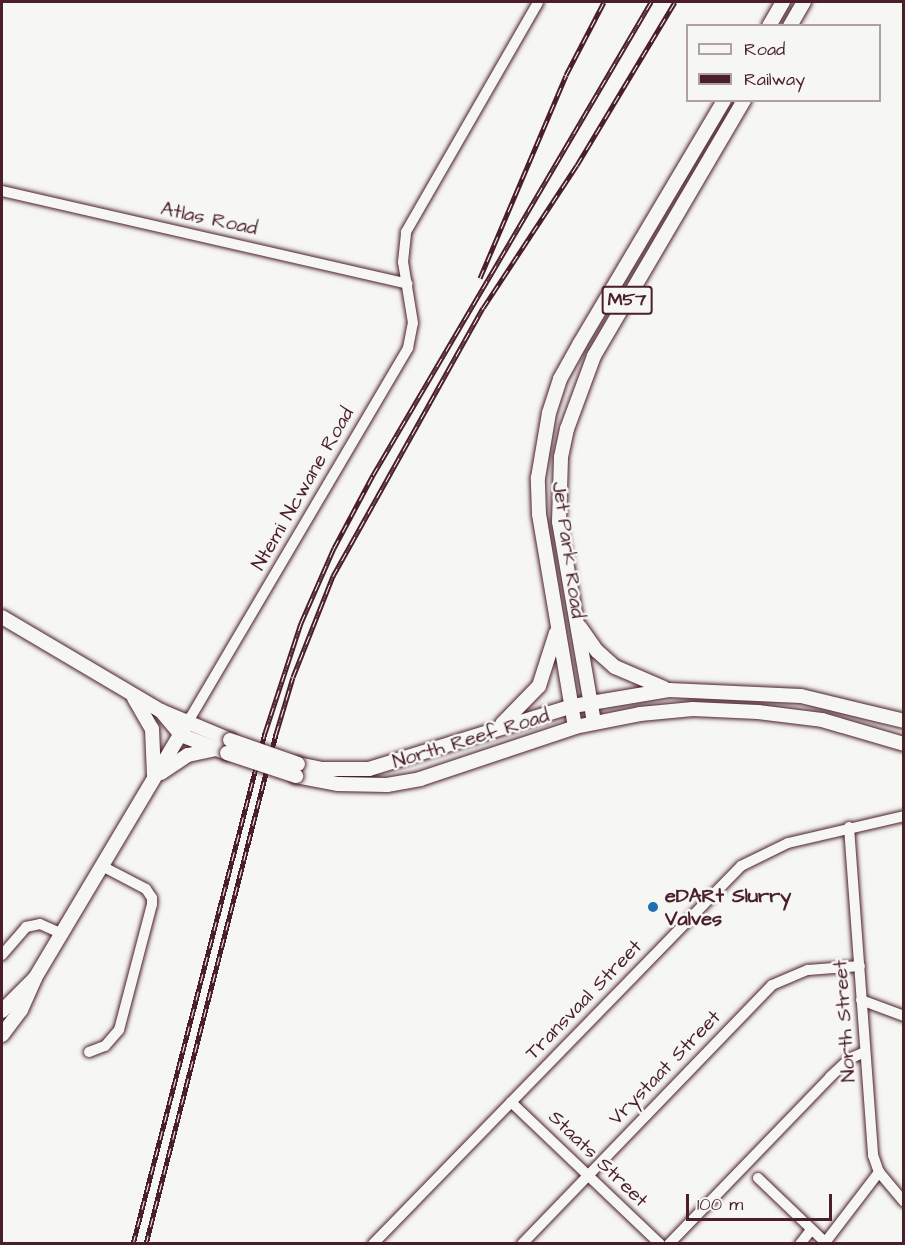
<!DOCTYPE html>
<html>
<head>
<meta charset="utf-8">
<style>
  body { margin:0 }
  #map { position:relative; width:905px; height:1245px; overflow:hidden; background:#f6f6f2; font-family:"Architects Daughter",sans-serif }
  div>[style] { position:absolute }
  .roads { filter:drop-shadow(0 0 2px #4a1f2b) drop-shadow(0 0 2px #4a1f2b) }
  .minor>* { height:10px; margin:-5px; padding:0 5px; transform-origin:5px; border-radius:5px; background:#f6f6f2 }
  .major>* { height:14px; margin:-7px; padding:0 7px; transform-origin:7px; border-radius:7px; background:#f6f6f2 }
  .rail>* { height:5px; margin-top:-2.5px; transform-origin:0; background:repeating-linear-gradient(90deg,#f6f6f2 0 9px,#4a1f2b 0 18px); box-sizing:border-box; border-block:2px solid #4a1f2b }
  .bridges { filter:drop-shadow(0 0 2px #4a1f2b) drop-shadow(0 0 2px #4a1f2b) }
  .major-bridge>* { height:14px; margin:-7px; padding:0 7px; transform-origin:7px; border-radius:7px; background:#f6f6f2 }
  .dots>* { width:16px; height:16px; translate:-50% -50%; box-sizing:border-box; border:3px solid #f6f6f2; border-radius:50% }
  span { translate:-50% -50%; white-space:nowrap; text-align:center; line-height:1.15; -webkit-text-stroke:5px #f6f6f2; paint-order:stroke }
  .shield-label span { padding:2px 4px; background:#f6f6f2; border:2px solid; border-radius:4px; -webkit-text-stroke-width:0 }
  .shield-label { font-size:18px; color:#4a1f2b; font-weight:700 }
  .street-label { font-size:20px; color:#4a1f2b }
  .poi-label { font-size:20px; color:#4a1f2b; font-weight:700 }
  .left { translate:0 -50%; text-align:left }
  .frame { position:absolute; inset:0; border:3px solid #4a1f2b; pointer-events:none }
  .legend { position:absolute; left:686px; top:24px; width:195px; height:78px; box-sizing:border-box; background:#f6f6f2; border:2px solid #b1a0a2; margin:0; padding:8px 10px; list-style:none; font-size:18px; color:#4a1f2b }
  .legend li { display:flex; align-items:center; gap:12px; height:30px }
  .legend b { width:30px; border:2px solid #b1a0a2 }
  .scale { position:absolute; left:686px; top:1194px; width:146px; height:27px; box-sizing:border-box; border:3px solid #4a1f2b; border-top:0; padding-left:8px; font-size:18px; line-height:21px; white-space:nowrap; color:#4a1f2b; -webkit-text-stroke:4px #f6f6f2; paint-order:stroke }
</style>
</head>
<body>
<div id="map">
  <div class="roads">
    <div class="minor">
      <i style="left:2px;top:191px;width:416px;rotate:12.9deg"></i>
      <i style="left:189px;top:720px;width:432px;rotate:-59.5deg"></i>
      <i style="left:408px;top:348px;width:25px;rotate:-79deg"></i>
      <i style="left:413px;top:323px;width:62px;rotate:-99.3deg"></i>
      <i style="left:403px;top:262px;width:30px;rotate:-84deg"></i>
      <i style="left:406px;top:232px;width:265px;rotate:-60.1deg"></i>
      <i style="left:849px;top:827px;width:329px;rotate:85.8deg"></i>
      <i style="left:873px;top:1155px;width:18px;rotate:71deg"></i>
      <i style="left:879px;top:1172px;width:39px;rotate:50deg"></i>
      <i style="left:2px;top:955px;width:37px;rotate:-49deg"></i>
      <i style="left:26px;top:927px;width:14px;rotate:-12deg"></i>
      <i style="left:40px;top:924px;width:24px;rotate:24deg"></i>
      <i style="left:861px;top:1000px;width:46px;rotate:20.4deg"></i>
      <i style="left:89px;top:1052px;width:17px;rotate:-21deg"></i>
      <i style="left:105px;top:1046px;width:21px;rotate:-49deg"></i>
      <i style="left:119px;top:1030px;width:130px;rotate:-75.3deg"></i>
      <i style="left:152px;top:904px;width:6px;rotate:-90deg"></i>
      <i style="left:152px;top:898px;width:11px;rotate:-124deg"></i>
      <i style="left:146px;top:889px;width:50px;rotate:-152.4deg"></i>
      <i style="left:511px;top:1102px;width:206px;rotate:43.6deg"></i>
      <i style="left:758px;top:1178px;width:93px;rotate:43.7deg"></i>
      <i style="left:373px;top:1244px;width:528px;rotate:-45.77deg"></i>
      <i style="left:741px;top:866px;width:52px;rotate:-26.1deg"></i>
      <i style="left:788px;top:843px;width:119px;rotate:-13.1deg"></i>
      <i style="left:522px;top:1244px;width:360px;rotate:-46deg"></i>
      <i style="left:772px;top:985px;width:39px;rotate:-23deg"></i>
      <i style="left:808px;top:970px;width:52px;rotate:-4.4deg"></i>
      <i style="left:669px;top:1244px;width:232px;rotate:-46deg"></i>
      <i style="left:830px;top:1077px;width:26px;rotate:-43deg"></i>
      <i style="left:849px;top:1059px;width:17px;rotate:-24deg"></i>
      <i style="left:800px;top:1244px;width:18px;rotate:-52deg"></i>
      <i style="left:824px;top:1244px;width:91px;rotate:-52.6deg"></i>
    </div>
    <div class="major">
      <i style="left:769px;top:26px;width:28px;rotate:-60deg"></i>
      <i style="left:790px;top:26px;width:28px;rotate:-60deg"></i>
      <i style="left:2px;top:617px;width:185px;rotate:30.6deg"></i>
      <i style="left:161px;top:711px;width:75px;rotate:22.8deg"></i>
      <i style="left:580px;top:627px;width:29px;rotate:55deg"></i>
      <i style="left:597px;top:651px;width:24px;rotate:42deg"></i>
      <i style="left:615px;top:667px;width:53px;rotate:23.2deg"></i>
      <i style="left:134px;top:698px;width:36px;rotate:60deg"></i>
      <i style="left:152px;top:729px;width:46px;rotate:87.5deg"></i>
      <i style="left:161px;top:711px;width:31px;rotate:50deg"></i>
      <i style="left:181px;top:735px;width:49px;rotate:21.4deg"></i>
      <i style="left:594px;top:722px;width:203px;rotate:-99.9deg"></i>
      <i style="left:559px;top:522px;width:65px;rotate:-88.2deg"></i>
      <i style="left:561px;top:457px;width:29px;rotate:-78deg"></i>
      <i style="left:567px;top:429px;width:78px;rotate:-69.7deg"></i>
      <i style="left:594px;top:356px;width:297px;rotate:-59.6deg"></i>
      <i style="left:502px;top:724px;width:53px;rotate:-45.8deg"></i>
      <i style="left:539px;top:686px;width:56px;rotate:-72.2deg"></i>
      <i style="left:575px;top:727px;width:216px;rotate:-99.6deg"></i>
      <i style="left:539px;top:514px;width:36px;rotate:-92deg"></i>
      <i style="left:538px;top:478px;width:66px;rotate:-80.4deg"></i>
      <i style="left:549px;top:413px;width:36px;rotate:-72deg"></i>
      <i style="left:560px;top:379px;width:41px;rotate:-60.9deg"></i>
      <i style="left:580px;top:343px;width:282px;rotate:-59.3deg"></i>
      <i style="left:298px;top:764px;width:25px;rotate:12deg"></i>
      <i style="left:322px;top:769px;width:47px"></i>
      <i style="left:369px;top:769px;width:214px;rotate:-17.2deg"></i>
      <i style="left:573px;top:706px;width:97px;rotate:-9.5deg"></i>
      <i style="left:669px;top:690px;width:132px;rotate:2.6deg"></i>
      <i style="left:801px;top:696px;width:106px;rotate:13.6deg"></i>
      <i style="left:161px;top:773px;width:32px;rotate:-34deg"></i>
      <i style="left:188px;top:755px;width:30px;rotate:-12deg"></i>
      <i style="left:296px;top:776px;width:43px;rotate:10.8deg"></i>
      <i style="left:338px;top:784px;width:49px;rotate:1.2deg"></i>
      <i style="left:387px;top:785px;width:34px;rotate:-10deg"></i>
      <i style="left:420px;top:779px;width:163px;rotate:-18.5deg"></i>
      <i style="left:575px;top:727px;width:66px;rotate:-11.3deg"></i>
      <i style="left:640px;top:714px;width:53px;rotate:-5.4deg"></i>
      <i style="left:693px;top:709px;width:65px;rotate:2.6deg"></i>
      <i style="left:758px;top:712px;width:64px;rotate:7.1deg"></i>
      <i style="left:822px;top:720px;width:85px;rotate:16.3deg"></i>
      <i style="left:2px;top:1011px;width:47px;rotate:-45deg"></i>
      <i style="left:2px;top:1035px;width:31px;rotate:-53deg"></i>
      <i style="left:21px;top:1010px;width:35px;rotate:-66deg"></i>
      <i style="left:35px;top:978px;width:300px;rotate:-59.2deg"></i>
    </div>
  </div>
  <div class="rail">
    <i style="left:480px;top:278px;width:220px;rotate:-67deg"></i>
    <i style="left:566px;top:75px;width:82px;rotate:-62.5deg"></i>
    <i style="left:133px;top:1244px;width:528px;rotate:-75.52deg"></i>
    <i style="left:265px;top:733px;width:116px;rotate:-71.9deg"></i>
    <i style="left:301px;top:623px;width:82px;rotate:-66.3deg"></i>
    <i style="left:334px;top:548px;width:83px;rotate:-61.9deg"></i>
    <i style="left:373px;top:475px;width:549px;rotate:-59.56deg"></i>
    <i style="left:146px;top:1244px;width:526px;rotate:-75.7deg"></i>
    <i style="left:276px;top:734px;width:59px;rotate:-73.4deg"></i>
    <i style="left:293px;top:677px;width:109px;rotate:-68.4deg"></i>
    <i style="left:333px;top:576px;width:307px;rotate:-60.8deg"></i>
    <i style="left:483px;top:308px;width:171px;rotate:-56.7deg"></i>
    <i style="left:577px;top:165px;width:190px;rotate:-59deg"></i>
  </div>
  <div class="bridges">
    <div class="major-bridge">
      <i style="left:230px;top:740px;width:72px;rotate:19.4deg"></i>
      <i style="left:227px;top:753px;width:73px;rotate:18.4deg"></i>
    </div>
  </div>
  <div class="dots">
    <i style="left:653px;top:907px;background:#1f6fb2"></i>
  </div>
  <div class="shield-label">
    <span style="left:627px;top:300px">M57</span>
  </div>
  <div class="street-label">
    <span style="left:209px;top:219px;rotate:12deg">Atlas Road</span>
    <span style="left:303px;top:489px;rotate:-60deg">Ntemi Ncwane Road</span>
    <span style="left:568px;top:550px;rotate:82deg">Jet Park Road</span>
    <span style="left:471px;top:739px;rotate:-17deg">North Reef Road</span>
    <span style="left:584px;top:1000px;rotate:-46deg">Transvaal Street</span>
    <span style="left:845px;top:1021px;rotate:-94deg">North Street</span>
    <span style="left:665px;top:1068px;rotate:-46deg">Vrystaat Street</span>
    <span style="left:598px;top:1159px;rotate:44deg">Staats Street</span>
  </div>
  <div class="poi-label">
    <span class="left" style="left:665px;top:908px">eDARt Slurry<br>Valves</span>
  </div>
  <div class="frame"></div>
  <ul class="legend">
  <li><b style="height:8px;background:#f6f6f2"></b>Road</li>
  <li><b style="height:8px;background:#4a1f2b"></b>Railway</li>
  </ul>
  <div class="scale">100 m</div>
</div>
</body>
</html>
